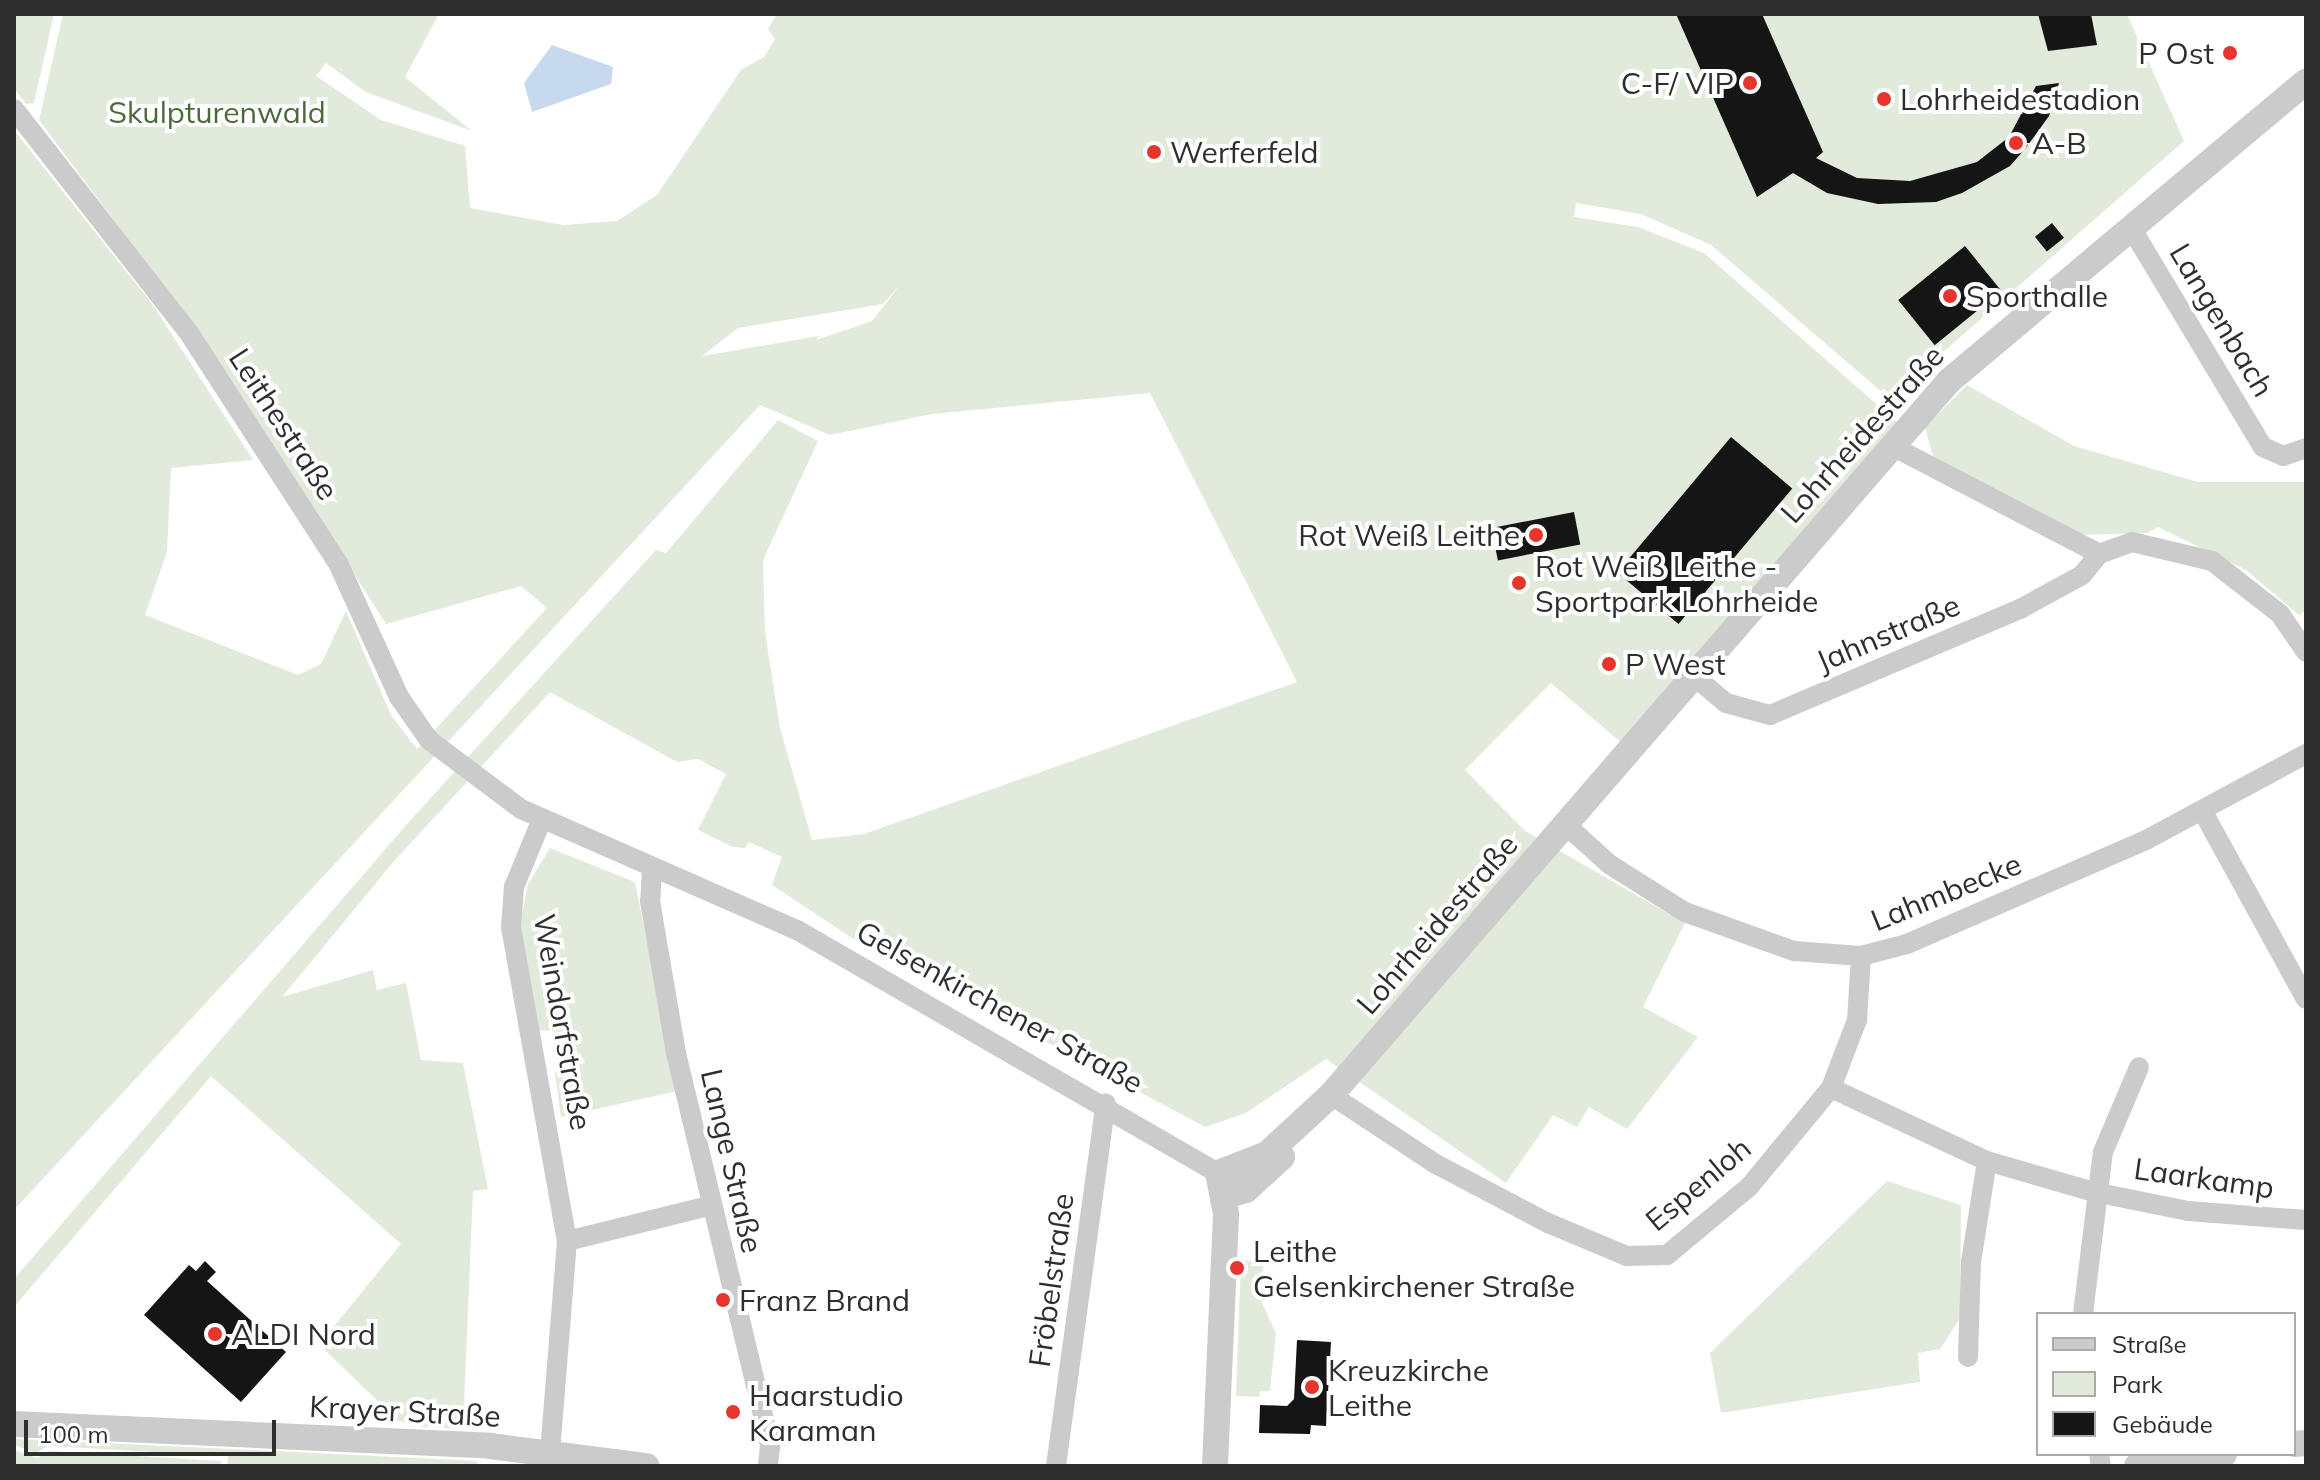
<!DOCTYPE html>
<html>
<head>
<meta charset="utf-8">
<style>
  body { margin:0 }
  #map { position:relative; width:2320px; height:1480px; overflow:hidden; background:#fff; font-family:Mulish,sans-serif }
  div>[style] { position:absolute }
  .green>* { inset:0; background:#e2ebdb }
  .water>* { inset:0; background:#c7d9ec }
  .building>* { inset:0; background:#151515; transform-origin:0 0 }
  .minor>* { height:20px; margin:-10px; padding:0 10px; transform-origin:10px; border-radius:10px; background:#cbcbcb }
  .tertiary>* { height:26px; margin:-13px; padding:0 13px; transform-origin:13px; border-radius:13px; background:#cbcbcb }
  .dots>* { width:22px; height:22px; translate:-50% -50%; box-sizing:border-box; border:4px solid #fff; border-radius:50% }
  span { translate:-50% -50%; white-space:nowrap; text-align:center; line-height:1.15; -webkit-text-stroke:8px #fff; paint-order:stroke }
  .poi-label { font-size:30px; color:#2e2e2e }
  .right { translate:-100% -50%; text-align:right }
  .left { translate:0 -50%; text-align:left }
  .park-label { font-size:30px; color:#4b6a3b }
  .street-label { font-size:30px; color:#2e2e2e }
  .frame { position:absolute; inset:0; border:16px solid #2e2e2e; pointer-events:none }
  .legend { position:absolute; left:2036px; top:1312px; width:260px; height:144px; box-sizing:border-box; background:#fff; border:2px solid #ababab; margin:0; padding:10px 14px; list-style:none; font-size:24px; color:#2e2e2e }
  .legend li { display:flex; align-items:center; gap:16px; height:40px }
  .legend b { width:40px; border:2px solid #ababab }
  .scale { position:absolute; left:24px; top:1420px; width:252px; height:36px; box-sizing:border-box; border:4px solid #2e2e2e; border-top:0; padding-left:10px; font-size:24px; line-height:28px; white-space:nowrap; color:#2e2e2e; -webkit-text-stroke:6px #fff; paint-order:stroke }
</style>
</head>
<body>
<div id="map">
  <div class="green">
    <i style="clip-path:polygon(14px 14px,54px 14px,34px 103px,26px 104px,14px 88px)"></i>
    <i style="clip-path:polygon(evenodd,63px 14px,439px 14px,405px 77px,472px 131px,366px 92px,326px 63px,316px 76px,381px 120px,465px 146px,470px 208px,563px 225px,617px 221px,657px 195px,741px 70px,764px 57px,775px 39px,768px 29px,777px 14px,2127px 14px,2184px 141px,1934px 360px,1897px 405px,1711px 245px,1641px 214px,1576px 203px,1574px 217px,1638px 227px,1704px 253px,1897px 422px,1623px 744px,1551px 683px,1465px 770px,1525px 831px,1685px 923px,1643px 1007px,1698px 1037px,1627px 1129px,1589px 1107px,1577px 1127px,1553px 1115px,1506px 1183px,1326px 1059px,1246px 1113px,1205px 1127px,852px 938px,772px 885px,782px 857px,749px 842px,745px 848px,733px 847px,698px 830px,726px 774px,698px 759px,677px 762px,550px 692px,395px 860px,282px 997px,373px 970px,377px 990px,406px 983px,421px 1060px,463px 1063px,488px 1189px,473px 1191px,463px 1429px,414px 1426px,397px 1420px,324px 1349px,331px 1330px,401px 1244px,211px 1076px,14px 1307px,14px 1279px,407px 824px,656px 550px,666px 553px,778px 420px,818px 441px,763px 560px,765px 632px,780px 728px,812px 840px,864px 834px,1297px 682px,1150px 393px,932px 414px,830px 435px,760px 405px,14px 1210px,14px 130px,153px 305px,253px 460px,171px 468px,167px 552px,145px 615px,298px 675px,321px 664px,346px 611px,391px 715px,417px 749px,547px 608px,521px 586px,386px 624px,217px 359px,39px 120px,63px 14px,901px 284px,872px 321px,816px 340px,819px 336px,702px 356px,738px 328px,883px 304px,901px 284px)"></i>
    <i style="clip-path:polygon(1967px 385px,2074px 446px,2198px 482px,2306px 482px,2306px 611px,2299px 615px,2246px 570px,2158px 527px,2147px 533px,2078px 535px,1933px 457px,1925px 427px)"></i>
    <i style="clip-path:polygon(550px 848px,635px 882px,677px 1091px,561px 1117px,555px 1073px,567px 1070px,559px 1032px,539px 1030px,520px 923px,528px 884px)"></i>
    <i style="clip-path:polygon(1887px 1181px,1961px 1205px,1960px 1318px,1940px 1349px,1918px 1353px,1920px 1382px,1721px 1413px,1710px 1353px)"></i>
    <i style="clip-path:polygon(1241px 1259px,1263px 1265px,1262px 1303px,1276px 1333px,1270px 1391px,1260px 1391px,1259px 1397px,1236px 1396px)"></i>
    <i style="clip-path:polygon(14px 1439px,231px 1449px,477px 1461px,477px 1466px,227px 1466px,228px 1456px,48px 1446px,36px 1453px,14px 1445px)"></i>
    <i style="clip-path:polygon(14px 1450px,37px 1458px,49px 1451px,221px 1461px,221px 1466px,14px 1466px)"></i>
  </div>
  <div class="water">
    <i style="clip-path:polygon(552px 45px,613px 67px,611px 84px,532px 112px,524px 83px)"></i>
  </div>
  <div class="building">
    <i style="clip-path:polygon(1676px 14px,1762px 14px,1823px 152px,1816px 158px,1857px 178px,1910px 181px,1977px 162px,2009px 137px,2036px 86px,2059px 83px,2049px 116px,2025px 149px,2010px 166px,1962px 193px,1936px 202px,1878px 204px,1827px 193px,1793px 173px,1757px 197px)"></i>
    <i style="clip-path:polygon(2038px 14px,2091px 14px,2097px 45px,2048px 51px)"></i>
    <i style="left:2052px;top:223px;width:19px;height:22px;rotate:51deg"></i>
    <i style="left:1965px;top:246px;width:58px;height:86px;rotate:51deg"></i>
    <i style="left:1731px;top:437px;width:80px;height:177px;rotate:40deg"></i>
    <i style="left:1574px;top:512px;width:33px;height:84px;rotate:79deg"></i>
    <i style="clip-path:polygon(205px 1261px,216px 1272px,207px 1281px,286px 1352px,241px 1402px,144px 1315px,189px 1265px,196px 1271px)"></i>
    <i style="clip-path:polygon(1297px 1340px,1331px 1342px,1326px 1426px,1311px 1425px,1310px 1434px,1259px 1433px,1260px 1405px,1287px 1406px,1294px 1399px)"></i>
  </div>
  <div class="minor">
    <i style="left:14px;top:109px;width:284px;rotate:52deg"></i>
    <i style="left:189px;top:333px;width:274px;rotate:57.1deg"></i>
    <i style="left:338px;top:563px;width:147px;rotate:65.5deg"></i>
    <i style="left:399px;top:697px;width:52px;rotate:55.1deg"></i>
    <i style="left:429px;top:740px;width:115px;rotate:36.9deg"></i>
    <i style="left:521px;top:809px;width:301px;rotate:23.7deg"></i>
    <i style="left:797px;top:930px;width:486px;rotate:30deg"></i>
    <i style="left:2130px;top:226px;width:258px;rotate:59deg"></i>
    <i style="left:2263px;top:447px;width:22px;rotate:24deg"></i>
    <i style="left:2283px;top:456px;width:24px;rotate:-19deg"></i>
    <i style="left:1890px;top:445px;width:236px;rotate:27.5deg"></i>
    <i style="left:2099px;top:554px;width:35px;rotate:-20deg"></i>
    <i style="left:2132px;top:542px;width:82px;rotate:13.4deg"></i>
    <i style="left:2212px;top:561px;width:86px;rotate:37.9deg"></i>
    <i style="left:2280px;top:614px;width:46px;rotate:55.6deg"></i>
    <i style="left:1694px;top:676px;width:42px;rotate:40.2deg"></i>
    <i style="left:1726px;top:703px;width:46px;rotate:15.3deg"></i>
    <i style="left:1770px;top:715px;width:272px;rotate:-23deg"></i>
    <i style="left:2020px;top:609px;width:71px;rotate:-28.7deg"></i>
    <i style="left:2082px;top:575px;width:27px;rotate:-51deg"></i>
    <i style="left:2203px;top:812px;width:213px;rotate:61.2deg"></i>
    <i style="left:542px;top:819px;width:74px;rotate:112.4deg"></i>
    <i style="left:514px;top:887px;width:40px;rotate:94.3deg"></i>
    <i style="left:511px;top:927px;width:319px;rotate:79.9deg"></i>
    <i style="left:567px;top:1241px;width:213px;rotate:94.6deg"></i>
    <i style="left:1566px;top:825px;width:58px;rotate:42.2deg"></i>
    <i style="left:1609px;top:864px;width:90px;rotate:32.3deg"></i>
    <i style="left:1685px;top:912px;width:116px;rotate:19.7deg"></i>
    <i style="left:1794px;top:951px;width:67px;rotate:4.3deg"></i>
    <i style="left:1861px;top:956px;width:48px;rotate:-14.6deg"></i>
    <i style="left:1907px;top:944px;width:261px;rotate:-23.5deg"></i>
    <i style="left:2146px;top:840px;width:182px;rotate:-28.3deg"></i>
    <i style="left:652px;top:868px;width:33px;rotate:93deg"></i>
    <i style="left:650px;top:901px;width:154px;rotate:80.3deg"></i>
    <i style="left:676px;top:1053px;width:404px;rotate:76.5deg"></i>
    <i style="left:770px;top:1446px;width:20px;rotate:96deg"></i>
    <i style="left:1831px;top:1088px;width:172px;rotate:25.1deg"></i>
    <i style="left:1987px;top:1161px;width:111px;rotate:16.2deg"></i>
    <i style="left:2094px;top:1192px;width:96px;rotate:11.4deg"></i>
    <i style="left:2188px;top:1211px;width:118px;rotate:4.4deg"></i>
    <i style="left:1331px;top:1095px;width:123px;rotate:33.4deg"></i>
    <i style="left:1434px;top:1163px;width:129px;rotate:27.8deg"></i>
    <i style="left:1548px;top:1223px;width:86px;rotate:22.7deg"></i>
    <i style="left:1627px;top:1256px;width:40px;rotate:-1.4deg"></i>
    <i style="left:1667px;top:1255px;width:107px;rotate:-39.7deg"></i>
    <i style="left:1749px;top:1187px;width:129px;rotate:-50.4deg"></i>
    <i style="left:1831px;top:1088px;width:73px;rotate:-69.1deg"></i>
    <i style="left:1857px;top:1020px;width:64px;rotate:-86.4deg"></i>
    <i style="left:567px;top:1241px;width:149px;rotate:-13.9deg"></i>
    <i style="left:2083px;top:1314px;width:163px;rotate:-83deg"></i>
    <i style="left:2103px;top:1152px;width:92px;rotate:-67deg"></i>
    <i style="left:1968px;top:1357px;width:95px;rotate:-88.2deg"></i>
    <i style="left:1971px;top:1262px;width:102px;rotate:-81deg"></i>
    <i style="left:2099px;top:1454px;width:12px;rotate:81deg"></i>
    <i style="left:1056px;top:1466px;width:366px;rotate:-82.2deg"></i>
  </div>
  <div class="tertiary">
    <i style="left:1226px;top:1196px;width:21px;rotate:-17deg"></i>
    <i style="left:1246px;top:1190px;width:49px;rotate:-42.5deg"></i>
    <i style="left:14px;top:1424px;width:477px;rotate:2.6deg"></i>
    <i style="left:490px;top:1446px;width:158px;rotate:7.3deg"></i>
    <i style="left:2294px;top:1444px;width:12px;rotate:-5deg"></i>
    <i style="left:1215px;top:1466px;width:252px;rotate:-87.5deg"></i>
    <i style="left:1226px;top:1214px;width:42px;rotate:-101deg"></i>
    <i style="left:1218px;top:1173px;width:53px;rotate:-21.2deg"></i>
    <i style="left:1267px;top:1154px;width:87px;rotate:-42.7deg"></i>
    <i style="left:1331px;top:1095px;width:944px;rotate:-49.12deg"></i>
    <i style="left:1949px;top:381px;width:466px;rotate:-40deg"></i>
    <i style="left:2137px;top:1466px;width:88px;rotate:-7.9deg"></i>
  </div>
  <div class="dots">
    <i style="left:2230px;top:53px;background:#e7352d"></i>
    <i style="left:1750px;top:83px;background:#e7352d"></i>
    <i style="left:1884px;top:99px;background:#e7352d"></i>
    <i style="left:2016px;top:143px;background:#e7352d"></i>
    <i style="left:1154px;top:152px;background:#e7352d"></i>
    <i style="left:1950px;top:296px;background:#e7352d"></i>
    <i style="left:1536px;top:535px;background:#e7352d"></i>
    <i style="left:1519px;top:583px;background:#e7352d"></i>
    <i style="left:1609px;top:664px;background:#e7352d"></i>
    <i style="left:1237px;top:1268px;background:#e7352d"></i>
    <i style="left:723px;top:1300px;background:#e7352d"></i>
    <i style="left:215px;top:1334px;background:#e7352d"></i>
    <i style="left:1312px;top:1387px;background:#e7352d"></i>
    <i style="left:733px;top:1412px;background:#e7352d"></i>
  </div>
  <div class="poi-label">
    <span class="right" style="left:2214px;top:53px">P Ost</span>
    <span class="right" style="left:1734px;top:83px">C-F/ VIP</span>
    <span class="left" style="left:1900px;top:99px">Lohrheidestadion</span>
    <span class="left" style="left:2032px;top:143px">A-B</span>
    <span class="left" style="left:1170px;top:152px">Werferfeld</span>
    <span class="left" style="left:1966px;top:296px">Sporthalle</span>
    <span class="right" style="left:1520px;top:535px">Rot Weiß Leithe</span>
    <span class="left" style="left:1535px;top:583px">Rot Weiß Leithe -<br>Sportpark Lohrheide</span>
    <span class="left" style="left:1625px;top:664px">P West</span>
    <span class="left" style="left:1253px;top:1268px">Leithe<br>Gelsenkirchener Straße</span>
    <span class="left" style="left:739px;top:1300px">Franz Brand</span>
    <span class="left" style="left:231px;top:1334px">ALDI Nord</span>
    <span class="left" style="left:1328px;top:1387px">Kreuzkirche<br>Leithe</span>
    <span class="left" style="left:749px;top:1412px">Haarstudio<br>Karaman</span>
  </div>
  <div class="park-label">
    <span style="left:217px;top:112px">Skulpturenwald</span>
  </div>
  <div class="street-label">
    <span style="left:2222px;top:320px;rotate:59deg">Langenbach</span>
    <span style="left:284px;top:424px;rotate:57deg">Leithestraße</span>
    <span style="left:1862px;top:434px;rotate:-48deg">Lohrheidestraße</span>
    <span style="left:1888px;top:633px;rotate:-23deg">Jahnstraße</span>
    <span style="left:1946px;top:892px;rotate:-22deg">Lahmbecke</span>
    <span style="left:1437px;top:924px;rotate:-49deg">Lohrheidestraße</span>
    <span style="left:1000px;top:1007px;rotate:29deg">Gelsenkirchener Straße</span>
    <span style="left:563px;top:1022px;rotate:80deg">Weindorfstraße</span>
    <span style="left:732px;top:1161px;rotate:77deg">Lange Straße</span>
    <span style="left:2204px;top:1178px;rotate:8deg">Laarkamp</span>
    <span style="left:1698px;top:1184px;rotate:-40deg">Espenloh</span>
    <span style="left:1051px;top:1280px;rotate:-82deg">Fröbelstraße</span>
    <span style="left:405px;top:1411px;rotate:3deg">Krayer Straße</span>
  </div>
  <div class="frame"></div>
  <ul class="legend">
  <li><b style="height:10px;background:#cbcbcb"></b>Straße</li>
  <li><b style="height:22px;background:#e2ebdb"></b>Park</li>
  <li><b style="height:22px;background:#151515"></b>Gebäude</li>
  </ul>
  <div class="scale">100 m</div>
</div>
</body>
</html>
